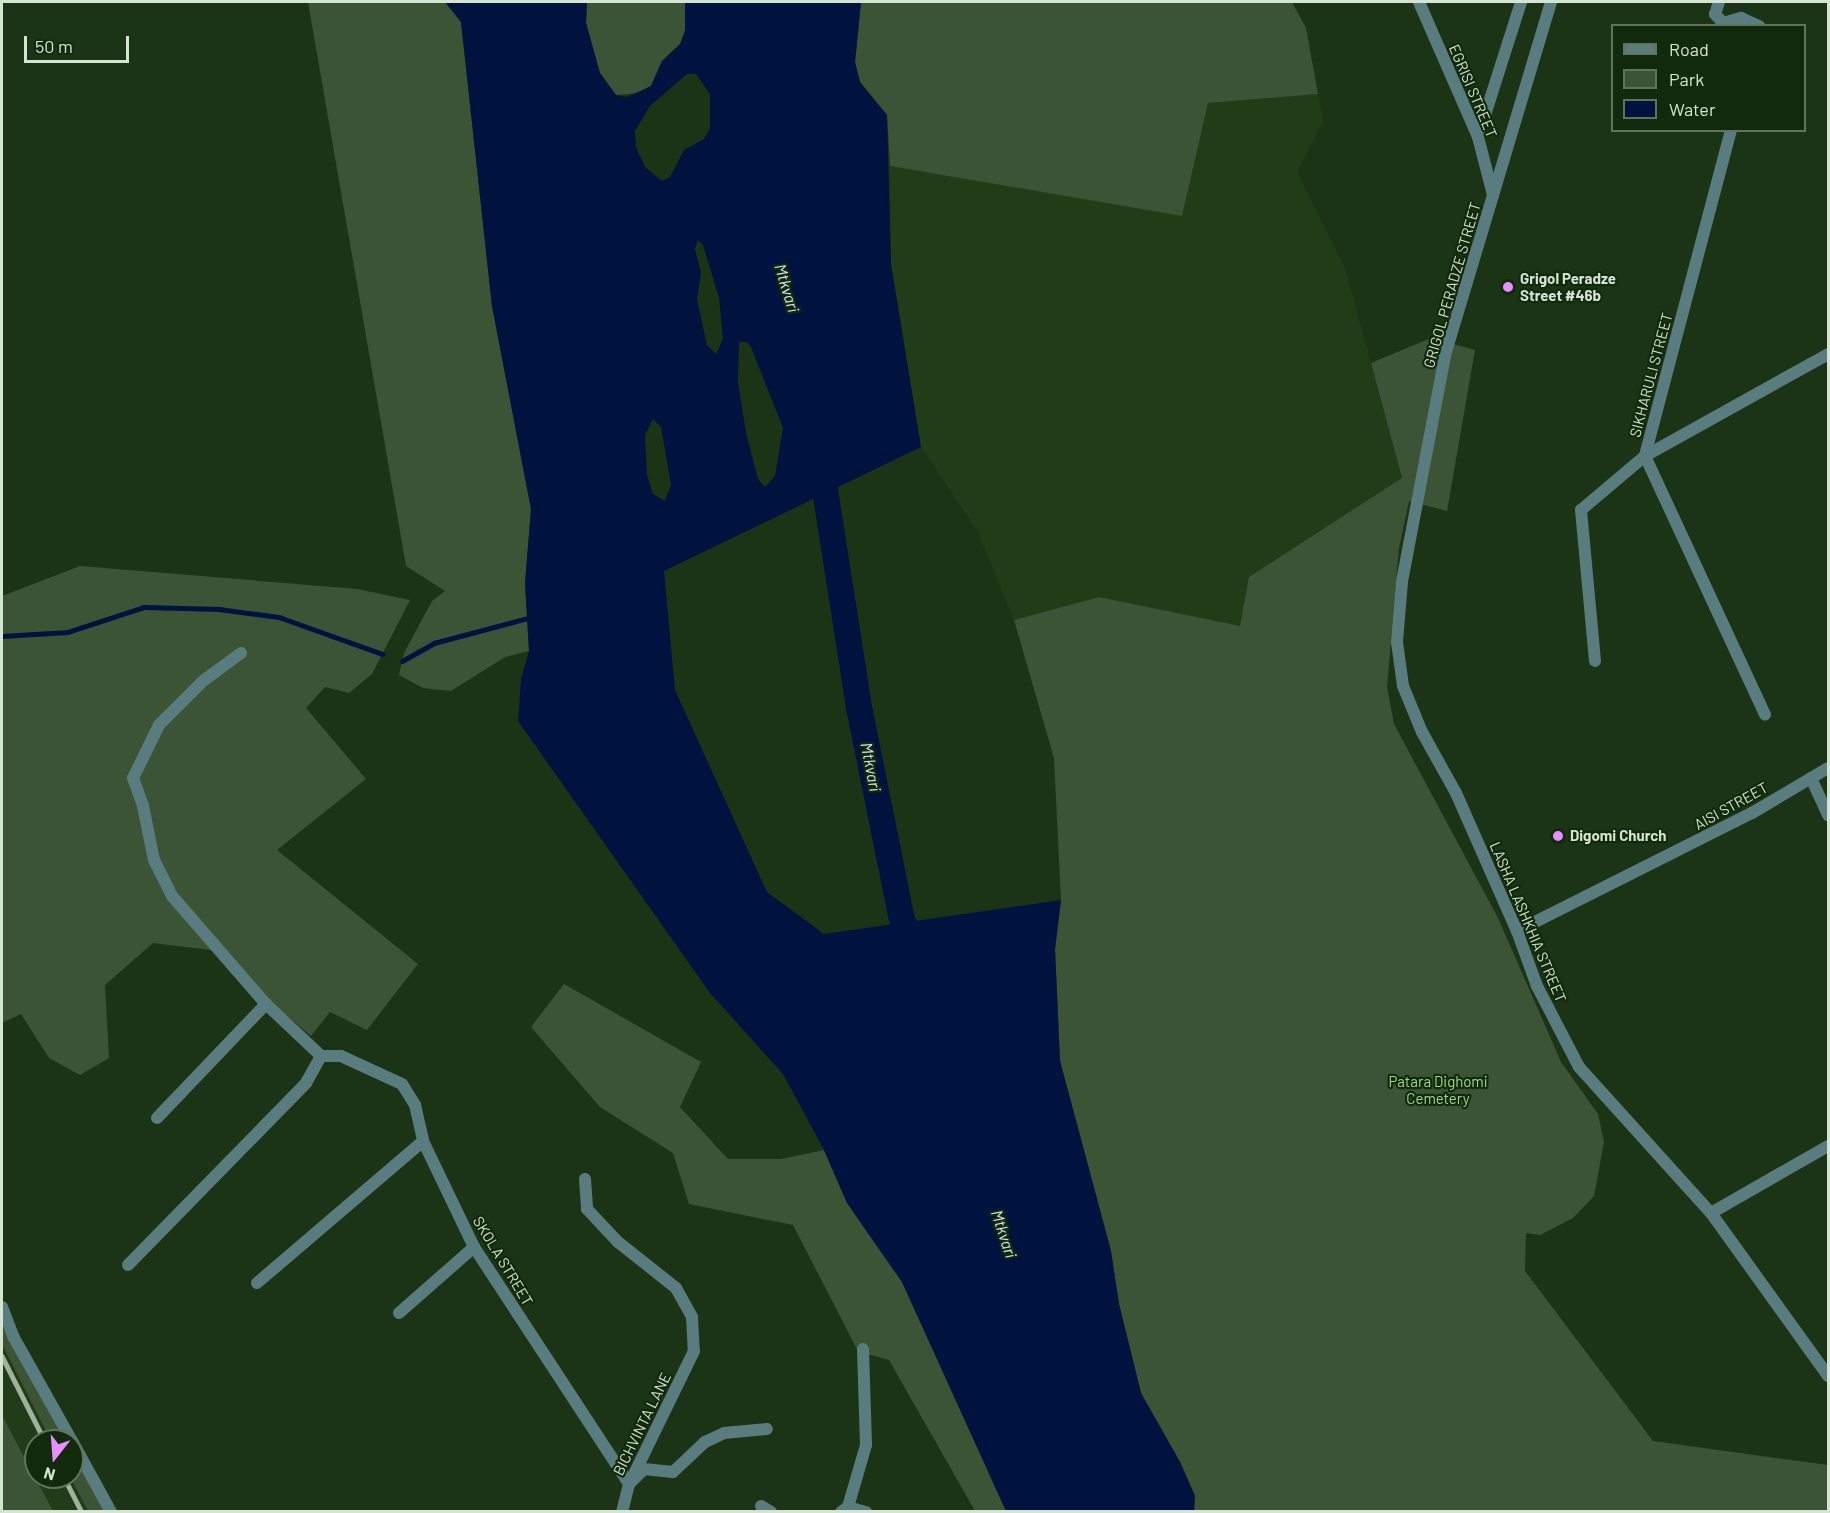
<!DOCTYPE html>
<html>
<head>
<meta charset="utf-8">
<style>
  body { margin:0 }
  #map { position:relative; width:1830px; height:1513px; overflow:hidden; background:#1c3416; font-family:Barlow,sans-serif }
  div>[style] { position:absolute }
  .built>* { inset:0; background:#203d18 }
  .green>* { inset:0; background:#3b5435 }
  .water>* { inset:0; background:#00133f }
  .stream>* { height:4.5px; margin:-2.25px; padding:0 2.25px; transform-origin:2.25px; border-radius:2.25px; background:#00133f }
  .river>* { height:26px; margin:-13px; padding:0 13px; transform-origin:13px; border-radius:13px; background:#00133f }
  .minor>* { height:12px; margin:-6px; padding:0 6px; transform-origin:6px; border-radius:6px; background:#597d7e }
  .tertiary>* { height:12px; margin:-6px; padding:0 6px; transform-origin:6px; border-radius:6px; background:#597d7e }
  .rail>* { height:4.5px; margin:-2.25px; padding:0 2.25px; transform-origin:2.25px; border-radius:2.25px; background:#a1b29c }
  .dots>* { width:16px; height:16px; translate:-50% -50%; box-sizing:border-box; border:3px solid #122a0c; border-radius:50% }
  span { translate:-50% -50%; white-space:nowrap; text-align:center; line-height:1.15; -webkit-text-stroke:4.5px #122a0c; paint-order:stroke }
  .street-label { font-size:15px; color:#d5e4d1 }
  .poi-label { font-size:15px; color:#d5e4d1; font-weight:700 }
  .left { translate:0 -50%; text-align:left }
  .park-label { font-size:15px; color:#9dd98d }
  .water-label { font-size:16px; color:#d9e3f3; font-style:italic }
  .frame { position:absolute; inset:0; border:3px solid #d5e4d1; pointer-events:none }
  .legend { position:absolute; left:1611px; top:24px; width:195px; height:108px; box-sizing:border-box; background:#122a0c; border:2px solid #60745b; margin:0; padding:8px 10px; list-style:none; font-size:18px; color:#d5e4d1 }
  .legend li { display:flex; align-items:center; gap:12px; height:30px }
  .legend b { width:30px; border:2px solid #60745b }
  .north { position:absolute; left:24px; top:1429px; width:60px; height:60px; box-sizing:border-box; background:#122a0c; border:2px solid #60745b; border-radius:50%; rotate:197deg; font-size:16px; font-weight:700; line-height:24px; text-align:center; color:#d5e4d1 }
  .north::after { content:''; display:block; margin:auto; width:21px; height:27px; background:#e88eff; clip-path:polygon(50% 0,100% 100%,50% 72%,0 100%) }
  .scale { position:absolute; left:24px; top:36px; width:105px; height:27px; box-sizing:border-box; border:3px solid #d5e4d1; border-top:0; padding-left:8px; font-size:18px; line-height:21px; white-space:nowrap; color:#d5e4d1; -webkit-text-stroke:4px #122a0c; paint-order:stroke }
</style>
</head>
<body>
<div id="map">
  <div class="built">
    <i style="clip-path:polygon(1318px 94px,1323px 121px,1297px 172px,1345px 268px,1402px 478px,1347px 517px,1240px 627px,1099px 597px,1014px 620px,977px 530px,921px 447px,891px 264px,890px 166px,1182px 216px,1208px 103px)"></i>
    <i style="clip-path:polygon(2px 1344px,51px 1441px,36px 1441px,36px 1477px,70px 1477px,88px 1511px,53px 1511px,2px 1415px)"></i>
  </div>
  <div class="green">
    <i style="clip-path:polygon(308px 2px,445px 2px,461px 22px,492px 306px,531px 509px,525px 583px,529px 651px,505px 657px,451px 691px,423px 688px,399px 675px,404px 653px,432px 601px,445px 591px,406px 566px)"></i>
    <i style="clip-path:polygon(587px 2px,685px 2px,685px 31px,680px 44px,662px 61px,651px 86px,640px 93px,616px 95px,600px 73px,586px 23px)"></i>
    <i style="clip-path:polygon(861px 2px,1292px 2px,1306px 28px,1318px 94px,1208px 103px,1182px 216px,890px 166px,887px 115px,860px 82px,855px 62px)"></i>
    <i style="clip-path:polygon(1431px 338px,1475px 350px,1447px 511px,1409px 501px,1399px 548px,1387px 687px,1394px 724px,1498px 918px,1561px 1062px,1598px 1114px,1604px 1142px,1594px 1196px,1573px 1218px,1540px 1235px,1526px 1233px,1525px 1271px,1653px 1441px,1828px 1465px,1828px 1511px,1194px 1511px,1195px 1496px,1180px 1462px,1141px 1393px,1119px 1304px,1111px 1251px,1060px 1061px,1055px 949px,1061px 900px,1054px 758px,1014px 620px,1099px 597px,1240px 626px,1249px 577px,1402px 478px,1371px 363px)"></i>
    <i style="clip-path:polygon(80px 566px,357px 589px,410px 600px,372px 674px,349px 693px,325px 687px,306px 708px,366px 779px,277px 850px,418px 964px,367px 1030px,330px 1012px,311px 1036px,273px 1004px,227px 952px,153px 943px,105px 985px,109px 1058px,80px 1075px,49px 1058px,21px 1014px,2px 1023px,2px 596px)"></i>
    <i style="clip-path:polygon(564px 984px,701px 1062px,680px 1107px,728px 1159px,781px 1159px,824px 1150px,847px 1203px,902px 1282px,1006px 1511px,975px 1511px,889px 1360px,867px 1354px,869px 1456px,861px 1445px,860px 1355px,793px 1225px,689px 1204px,673px 1153px,600px 1107px,531px 1027px)"></i>
    <i style="clip-path:polygon(2px 1320px,66px 1441px,51px 1441px,2px 1344px)"></i>
    <i style="clip-path:polygon(2px 1415px,21px 1451px,53px 1511px,2px 1511px)"></i>
    <i style="clip-path:polygon(72px 1452px,104px 1511px,88px 1511px,70px 1477px)"></i>
  </div>
  <div class="water">
    <i style="clip-path:polygon(evenodd,445px 2px,587px 2px,586px 23px,600px 73px,616px 95px,627px 97px,651px 86px,662px 61px,680px 44px,685px 31px,685px 2px,861px 2px,855px 62px,860px 82px,887px 115px,891px 264px,921px 447px,664px 571px,675px 690px,767px 892px,824px 934px,1061px 900px,1055px 949px,1060px 1061px,1111px 1251px,1119px 1304px,1141px 1393px,1180px 1462px,1195px 1496px,1194px 1511px,1006px 1511px,902px 1282px,847px 1203px,824px 1150px,783px 1074px,710px 993px,518px 721px,521px 679px,529px 651px,525px 583px,531px 509px,492px 306px,461px 22px,445px 2px,687px 74px,696px 74px,710px 94px,710px 128px,704px 139px,684px 150px,670px 177px,662px 181px,645px 167px,636px 147px,635px 131px,650px 106px,687px 74px,445px 2px,698px 240px,703px 245px,719px 298px,723px 339px,716px 354px,707px 345px,697px 299px,701px 273px,695px 249px,698px 240px,445px 2px,739px 342px,747px 342px,751px 347px,783px 428px,775px 476px,765px 487px,758px 479px,746px 433px,738px 382px,739px 342px,445px 2px,653px 419px,661px 427px,671px 485px,665px 501px,653px 494px,647px 475px,645px 435px,653px 419px)"></i>
  </div>
  <div class="stream">
    <i style="left:2px;top:636px;width:66px;rotate:-3.5deg"></i>
    <i style="left:68px;top:632px;width:80px;rotate:-18.2deg"></i>
    <i style="left:144px;top:607px;width:75px;rotate:1.5deg"></i>
    <i style="left:219px;top:609px;width:61px;rotate:7.6deg"></i>
    <i style="left:279px;top:617px;width:110px;rotate:19.6deg"></i>
    <i style="left:402px;top:661px;width:37px;rotate:-29deg"></i>
    <i style="left:434px;top:643px;width:101px;rotate:-14.9deg"></i>
  </div>
  <div class="river">
    <i style="left:820px;top:458px;width:257px;rotate:81.1deg"></i>
    <i style="left:860px;top:712px;width:207px;rotate:78.6deg"></i>
    <i style="left:901px;top:915px;width:42px;rotate:73.3deg"></i>
  </div>
  <div class="minor">
    <i style="left:1419px;top:2px;width:147px;rotate:66.4deg"></i>
    <i style="left:1478px;top:137px;width:60px;rotate:75.5deg"></i>
    <i style="left:1719px;top:2px;width:13px;rotate:108deg"></i>
    <i style="left:1715px;top:14px;width:12px;rotate:48deg"></i>
    <i style="left:1723px;top:23px;width:19px;rotate:-16deg"></i>
    <i style="left:1741px;top:18px;width:20px;rotate:24deg"></i>
    <i style="left:1731px;top:130px;width:337px;rotate:104.8deg"></i>
    <i style="left:1645px;top:456px;width:285px;rotate:65.1deg"></i>
    <i style="left:1478px;top:137px;width:142px;rotate:-72.3deg"></i>
    <i style="left:241px;top:653px;width:47px;rotate:143.6deg"></i>
    <i style="left:203px;top:681px;width:62px;rotate:135deg"></i>
    <i style="left:159px;top:725px;width:59px;rotate:116.1deg"></i>
    <i style="left:133px;top:778px;width:30px;rotate:70deg"></i>
    <i style="left:143px;top:806px;width:55px;rotate:78.5deg"></i>
    <i style="left:154px;top:860px;width:40px;rotate:63.4deg"></i>
    <i style="left:172px;top:896px;width:143px;rotate:49deg"></i>
    <i style="left:266px;top:1004px;width:76px;rotate:43.4deg"></i>
    <i style="left:321px;top:1056px;width:20px"></i>
    <i style="left:341px;top:1056px;width:67px;rotate:24.7deg"></i>
    <i style="left:402px;top:1084px;width:25px;rotate:58deg"></i>
    <i style="left:415px;top:1105px;width:37px;rotate:77deg"></i>
    <i style="left:423px;top:1141px;width:118px;rotate:64.3deg"></i>
    <i style="left:474px;top:1247px;width:283px;rotate:56.8deg"></i>
    <i style="left:629px;top:1484px;width:21px;rotate:-45deg"></i>
    <i style="left:644px;top:1469px;width:29px;rotate:6deg"></i>
    <i style="left:673px;top:1472px;width:44px;rotate:-43.2deg"></i>
    <i style="left:705px;top:1442px;width:21px;rotate:-25deg"></i>
    <i style="left:724px;top:1433px;width:43px;rotate:-5.3deg"></i>
    <i style="left:1595px;top:661px;width:152px;rotate:-95.3deg"></i>
    <i style="left:1581px;top:510px;width:84px;rotate:-40.2deg"></i>
    <i style="left:1645px;top:456px;width:210px;rotate:-29.1deg"></i>
    <i style="left:1811px;top:778px;width:41px;rotate:65.3deg"></i>
    <i style="left:1517px;top:931px;width:263px;rotate:-26.7deg"></i>
    <i style="left:1752px;top:813px;width:88px;rotate:-30.6deg"></i>
    <i style="left:157px;top:1118px;width:158px;rotate:-46.3deg"></i>
    <i style="left:585px;top:1179px;width:30px;rotate:86deg"></i>
    <i style="left:587px;top:1209px;width:45px;rotate:46.8deg"></i>
    <i style="left:618px;top:1242px;width:74px;rotate:38.4deg"></i>
    <i style="left:676px;top:1288px;width:33px;rotate:61deg"></i>
    <i style="left:692px;top:1317px;width:34px;rotate:87deg"></i>
    <i style="left:694px;top:1351px;width:148px;rotate:116deg"></i>
    <i style="left:629px;top:1484px;width:29px;rotate:104deg"></i>
    <i style="left:1711px;top:1213px;width:135px;rotate:-29.8deg"></i>
    <i style="left:128px;top:1265px;width:255px;rotate:-45.6deg"></i>
    <i style="left:306px;top:1083px;width:31px;rotate:-61deg"></i>
    <i style="left:257px;top:1283px;width:218px;rotate:-40.5deg"></i>
    <i style="left:2px;top:1307px;width:31px;rotate:69deg"></i>
    <i style="left:13px;top:1336px;width:120px;rotate:60.7deg"></i>
    <i style="left:399px;top:1313px;width:100px;rotate:-41.3deg"></i>
    <i style="left:72px;top:1441px;width:81px;rotate:61.2deg"></i>
    <i style="left:761px;top:1506px;width:12px;rotate:31deg"></i>
    <i style="left:848px;top:1507px;width:65px;rotate:-73.8deg"></i>
    <i style="left:866px;top:1445px;width:96px;rotate:-91.8deg"></i>
    <i style="left:841px;top:1512px;width:9px;rotate:-36deg"></i>
    <i style="left:848px;top:1507px;width:19px;rotate:16deg"></i>
  </div>
  <div class="tertiary">
    <i style="left:1551px;top:2px;width:370px;rotate:106.7deg"></i>
    <i style="left:1445px;top:356px;width:230px;rotate:100.8deg"></i>
    <i style="left:1402px;top:582px;width:60px;rotate:94.8deg"></i>
    <i style="left:1397px;top:642px;width:44px;rotate:82.2deg"></i>
    <i style="left:1403px;top:686px;width:50px;rotate:67.6deg"></i>
    <i style="left:1422px;top:732px;width:70px;rotate:60.9deg"></i>
    <i style="left:1456px;top:793px;width:151px;rotate:66.2deg"></i>
    <i style="left:1517px;top:931px;width:59px;rotate:70deg"></i>
    <i style="left:1537px;top:986px;width:91px;rotate:62.6deg"></i>
    <i style="left:1579px;top:1067px;width:197px;rotate:47.9deg"></i>
    <i style="left:1711px;top:1213px;width:201px;rotate:54.3deg"></i>
  </div>
  <div class="rail">
    <i style="left:2px;top:1356px;width:95px;rotate:63.2deg"></i>
    <i style="left:64px;top:1477px;width:39px;rotate:63deg"></i>
  </div>
  <div class="dots">
    <i style="left:1508px;top:287px;background:#e88eff"></i>
    <i style="left:1558px;top:836px;background:#e88eff"></i>
  </div>
  <div class="street-label">
    <span style="left:1473px;top:91px;rotate:67deg">EGRISI STREET</span>
    <span style="left:1452px;top:285px;rotate:-74deg">GRIGOL PERADZE STREET</span>
    <span style="left:1651px;top:375px;rotate:-75deg">SIKHARULI STREET</span>
    <span style="left:1731px;top:806px;rotate:-29deg">AISI STREET</span>
    <span style="left:1528px;top:922px;rotate:67deg">LASHA LASHKHIA STREET</span>
    <span style="left:503px;top:1261px;rotate:59deg">SKOLA STREET</span>
    <span style="left:642px;top:1424px;rotate:-64deg">BICHVINTA LANE</span>
  </div>
  <div class="poi-label">
    <span class="left" style="left:1520px;top:287px">Grigol Peradze<br>Street #46b</span>
    <span class="left" style="left:1570px;top:836px">Digomi Church</span>
  </div>
  <div class="park-label">
    <span style="left:1438px;top:1090px">Patara Dighomi<br>Cemetery</span>
  </div>
  <div class="water-label">
    <span style="left:787px;top:288px;rotate:73deg">Mtkvari</span>
    <span style="left:871px;top:767px;rotate:79deg">Mtkvari</span>
    <span style="left:1004px;top:1234px;rotate:72deg">Mtkvari</span>
  </div>
  <div class="frame"></div>
  <ul class="legend">
  <li><b style="height:8px;background:#597d7e"></b>Road</li>
  <li><b style="height:16px;background:#3b5435"></b>Park</li>
  <li><b style="height:16px;background:#00133f"></b>Water</li>
  </ul>
  <div class="north">N</div>
  <div class="scale">50 m</div>
</div>
</body>
</html>
